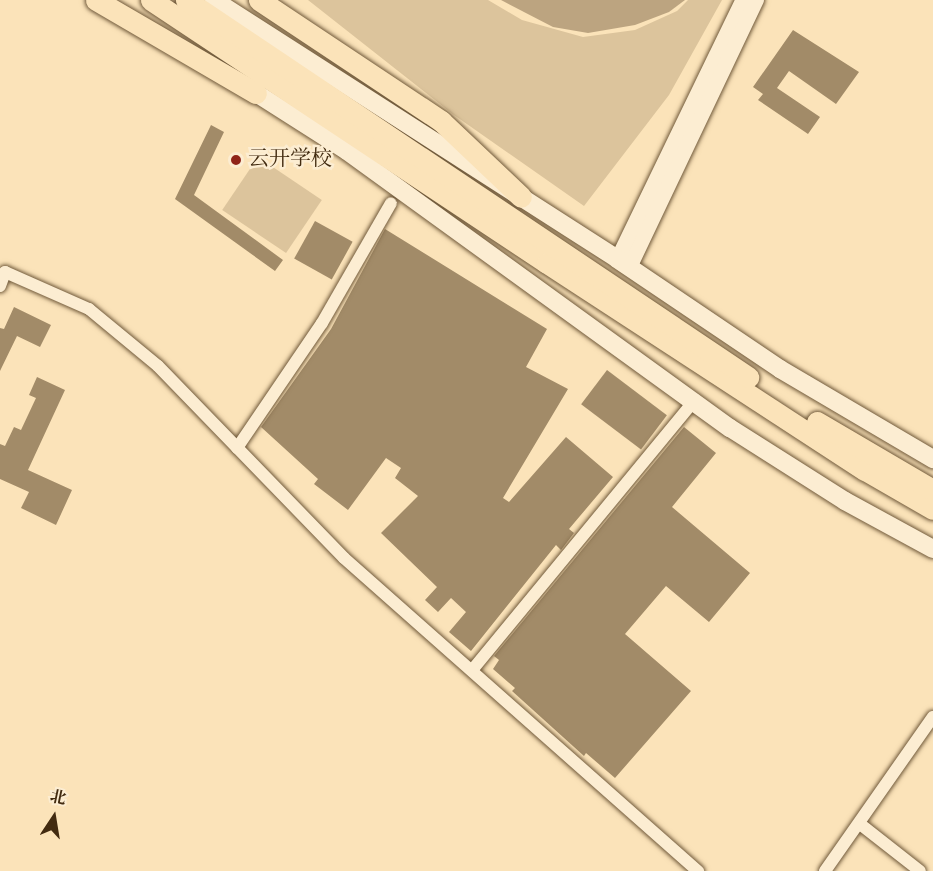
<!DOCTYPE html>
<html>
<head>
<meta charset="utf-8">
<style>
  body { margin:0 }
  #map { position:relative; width:933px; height:871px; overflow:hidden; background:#fbe3b9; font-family:"Sorts Mill Goudy","Noto Serif SC",serif }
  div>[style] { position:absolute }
  .green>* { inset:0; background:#dcc49c; transform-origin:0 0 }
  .water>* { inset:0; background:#bca480 }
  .building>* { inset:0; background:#a28b68; transform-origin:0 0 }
  .roads { filter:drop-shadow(0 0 2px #70593a) drop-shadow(0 0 2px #70593a) }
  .minor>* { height:12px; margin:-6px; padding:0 6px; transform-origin:6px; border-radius:6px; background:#fcedd2 }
  .tertiary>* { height:15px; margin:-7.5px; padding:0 7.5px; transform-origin:7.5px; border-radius:7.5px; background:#fcedd2 }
  .secondary>* { height:18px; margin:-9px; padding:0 9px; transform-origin:9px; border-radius:9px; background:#fcedd2 }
  .trunk>* { height:21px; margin:-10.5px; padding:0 10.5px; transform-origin:10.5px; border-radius:10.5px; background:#fbe3b9 }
  .dots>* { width:16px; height:16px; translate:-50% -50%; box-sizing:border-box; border:3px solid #fcedd2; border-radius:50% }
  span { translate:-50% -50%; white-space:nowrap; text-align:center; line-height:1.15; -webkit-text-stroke:5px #fcedd2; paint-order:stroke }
  .poi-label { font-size:21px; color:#422b10 }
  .left { translate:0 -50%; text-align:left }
  .north { position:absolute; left:24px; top:787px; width:60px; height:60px; -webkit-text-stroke:4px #fcedd2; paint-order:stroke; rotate:12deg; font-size:16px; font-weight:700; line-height:24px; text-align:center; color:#422b10 }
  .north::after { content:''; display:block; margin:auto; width:21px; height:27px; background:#422b10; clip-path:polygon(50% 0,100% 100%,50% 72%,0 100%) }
</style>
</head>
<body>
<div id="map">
  <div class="green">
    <i style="clip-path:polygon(308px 0,488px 0,522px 20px,583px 37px,635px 30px,677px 11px,688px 0,722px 0,669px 95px,584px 206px,454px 115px)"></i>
    <i style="left:258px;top:157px;width:77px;height:64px;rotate:34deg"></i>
  </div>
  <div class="water">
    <i style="clip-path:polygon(501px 0,685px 0,669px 12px,635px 25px,588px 33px,553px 27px)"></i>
  </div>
  <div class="building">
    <i style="clip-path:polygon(793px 30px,859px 72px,836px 104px,789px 71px,777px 88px,820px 117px,808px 134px,758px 100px,763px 94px,753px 87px)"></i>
    <i style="clip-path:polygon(211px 125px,224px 132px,194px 195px,283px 260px,275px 271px,175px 199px)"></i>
    <i style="left:315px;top:221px;width:43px;height:43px;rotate:29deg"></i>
    <i style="clip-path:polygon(385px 229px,547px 329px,526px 367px,568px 389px,503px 498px,509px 502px,566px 437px,613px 477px,569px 529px,574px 533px,561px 550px,556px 545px,471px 651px,449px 632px,466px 612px,451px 598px,438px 612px,425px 600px,437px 587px,381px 533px,418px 496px,395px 478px,401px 468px,386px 458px,348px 510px,314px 484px,318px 479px,261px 427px,331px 329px)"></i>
    <i style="clip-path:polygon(14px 307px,51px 325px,40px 347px,17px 336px,0 371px,0 328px,4px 329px)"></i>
    <i style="left:607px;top:370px;width:75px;height:43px;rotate:37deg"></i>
    <i style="clip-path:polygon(37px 377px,65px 390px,28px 470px,72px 490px,56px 525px,21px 508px,29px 492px,0 479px,0 444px,5px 446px,14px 427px,21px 430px,36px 398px,29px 395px)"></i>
    <i style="clip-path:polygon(684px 427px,716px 453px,672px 507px,750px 573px,709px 622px,666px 586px,625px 634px,691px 691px,615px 778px,586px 753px,584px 756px,512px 691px,515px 688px,493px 669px,499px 660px,494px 656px)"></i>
  </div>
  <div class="roads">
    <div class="minor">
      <i style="left:0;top:286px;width:15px;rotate:-70deg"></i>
      <i style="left:5px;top:272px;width:92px;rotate:23.8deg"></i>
      <i style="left:89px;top:309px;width:89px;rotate:39.6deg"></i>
      <i style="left:158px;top:366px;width:267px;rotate:45.9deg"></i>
      <i style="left:344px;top:558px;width:473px;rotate:41.5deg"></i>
      <i style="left:237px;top:448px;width:151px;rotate:-55.8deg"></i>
      <i style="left:322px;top:323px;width:138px;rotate:-60.1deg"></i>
      <i style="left:473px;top:669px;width:349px;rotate:-50.5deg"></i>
      <i style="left:860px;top:824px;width:76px;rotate:38.1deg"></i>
      <i style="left:825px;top:871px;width:188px;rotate:-55deg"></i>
    </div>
    <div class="tertiary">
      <i style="left:617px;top:259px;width:288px;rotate:-64.2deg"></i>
      <i style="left:629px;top:267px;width:296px;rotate:-64.6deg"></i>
    </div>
    <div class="secondary">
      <i style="left:214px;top:0;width:479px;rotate:32.7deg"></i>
      <i style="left:617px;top:259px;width:197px;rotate:34deg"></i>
      <i style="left:780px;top:369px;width:178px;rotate:30.5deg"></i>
      <i style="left:245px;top:86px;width:121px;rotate:32.5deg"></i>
      <i style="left:347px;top:151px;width:473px;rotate:35.9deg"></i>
      <i style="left:730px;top:428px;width:136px;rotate:32.4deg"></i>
      <i style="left:845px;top:501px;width:100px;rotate:28.6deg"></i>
    </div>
    <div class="trunk">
      <i style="left:96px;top:0;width:185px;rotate:30.2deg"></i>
      <i style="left:151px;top:0;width:475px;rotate:33.6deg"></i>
      <i style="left:547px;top:263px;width:379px;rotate:33.1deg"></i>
      <i style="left:865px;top:470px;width:78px;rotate:29.8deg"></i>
      <i style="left:186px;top:0;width:677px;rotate:33.85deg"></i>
      <i style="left:259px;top:0;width:219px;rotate:33.6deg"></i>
      <i style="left:441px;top:121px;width:110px;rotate:43.5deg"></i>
      <i style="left:817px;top:422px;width:134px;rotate:30.4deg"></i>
    </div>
  </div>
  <div class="dots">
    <i style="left:236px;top:160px;background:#8f2418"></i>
  </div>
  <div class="poi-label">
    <span class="left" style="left:248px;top:160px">云开学校</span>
  </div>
  <div class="north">北</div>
</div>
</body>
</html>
